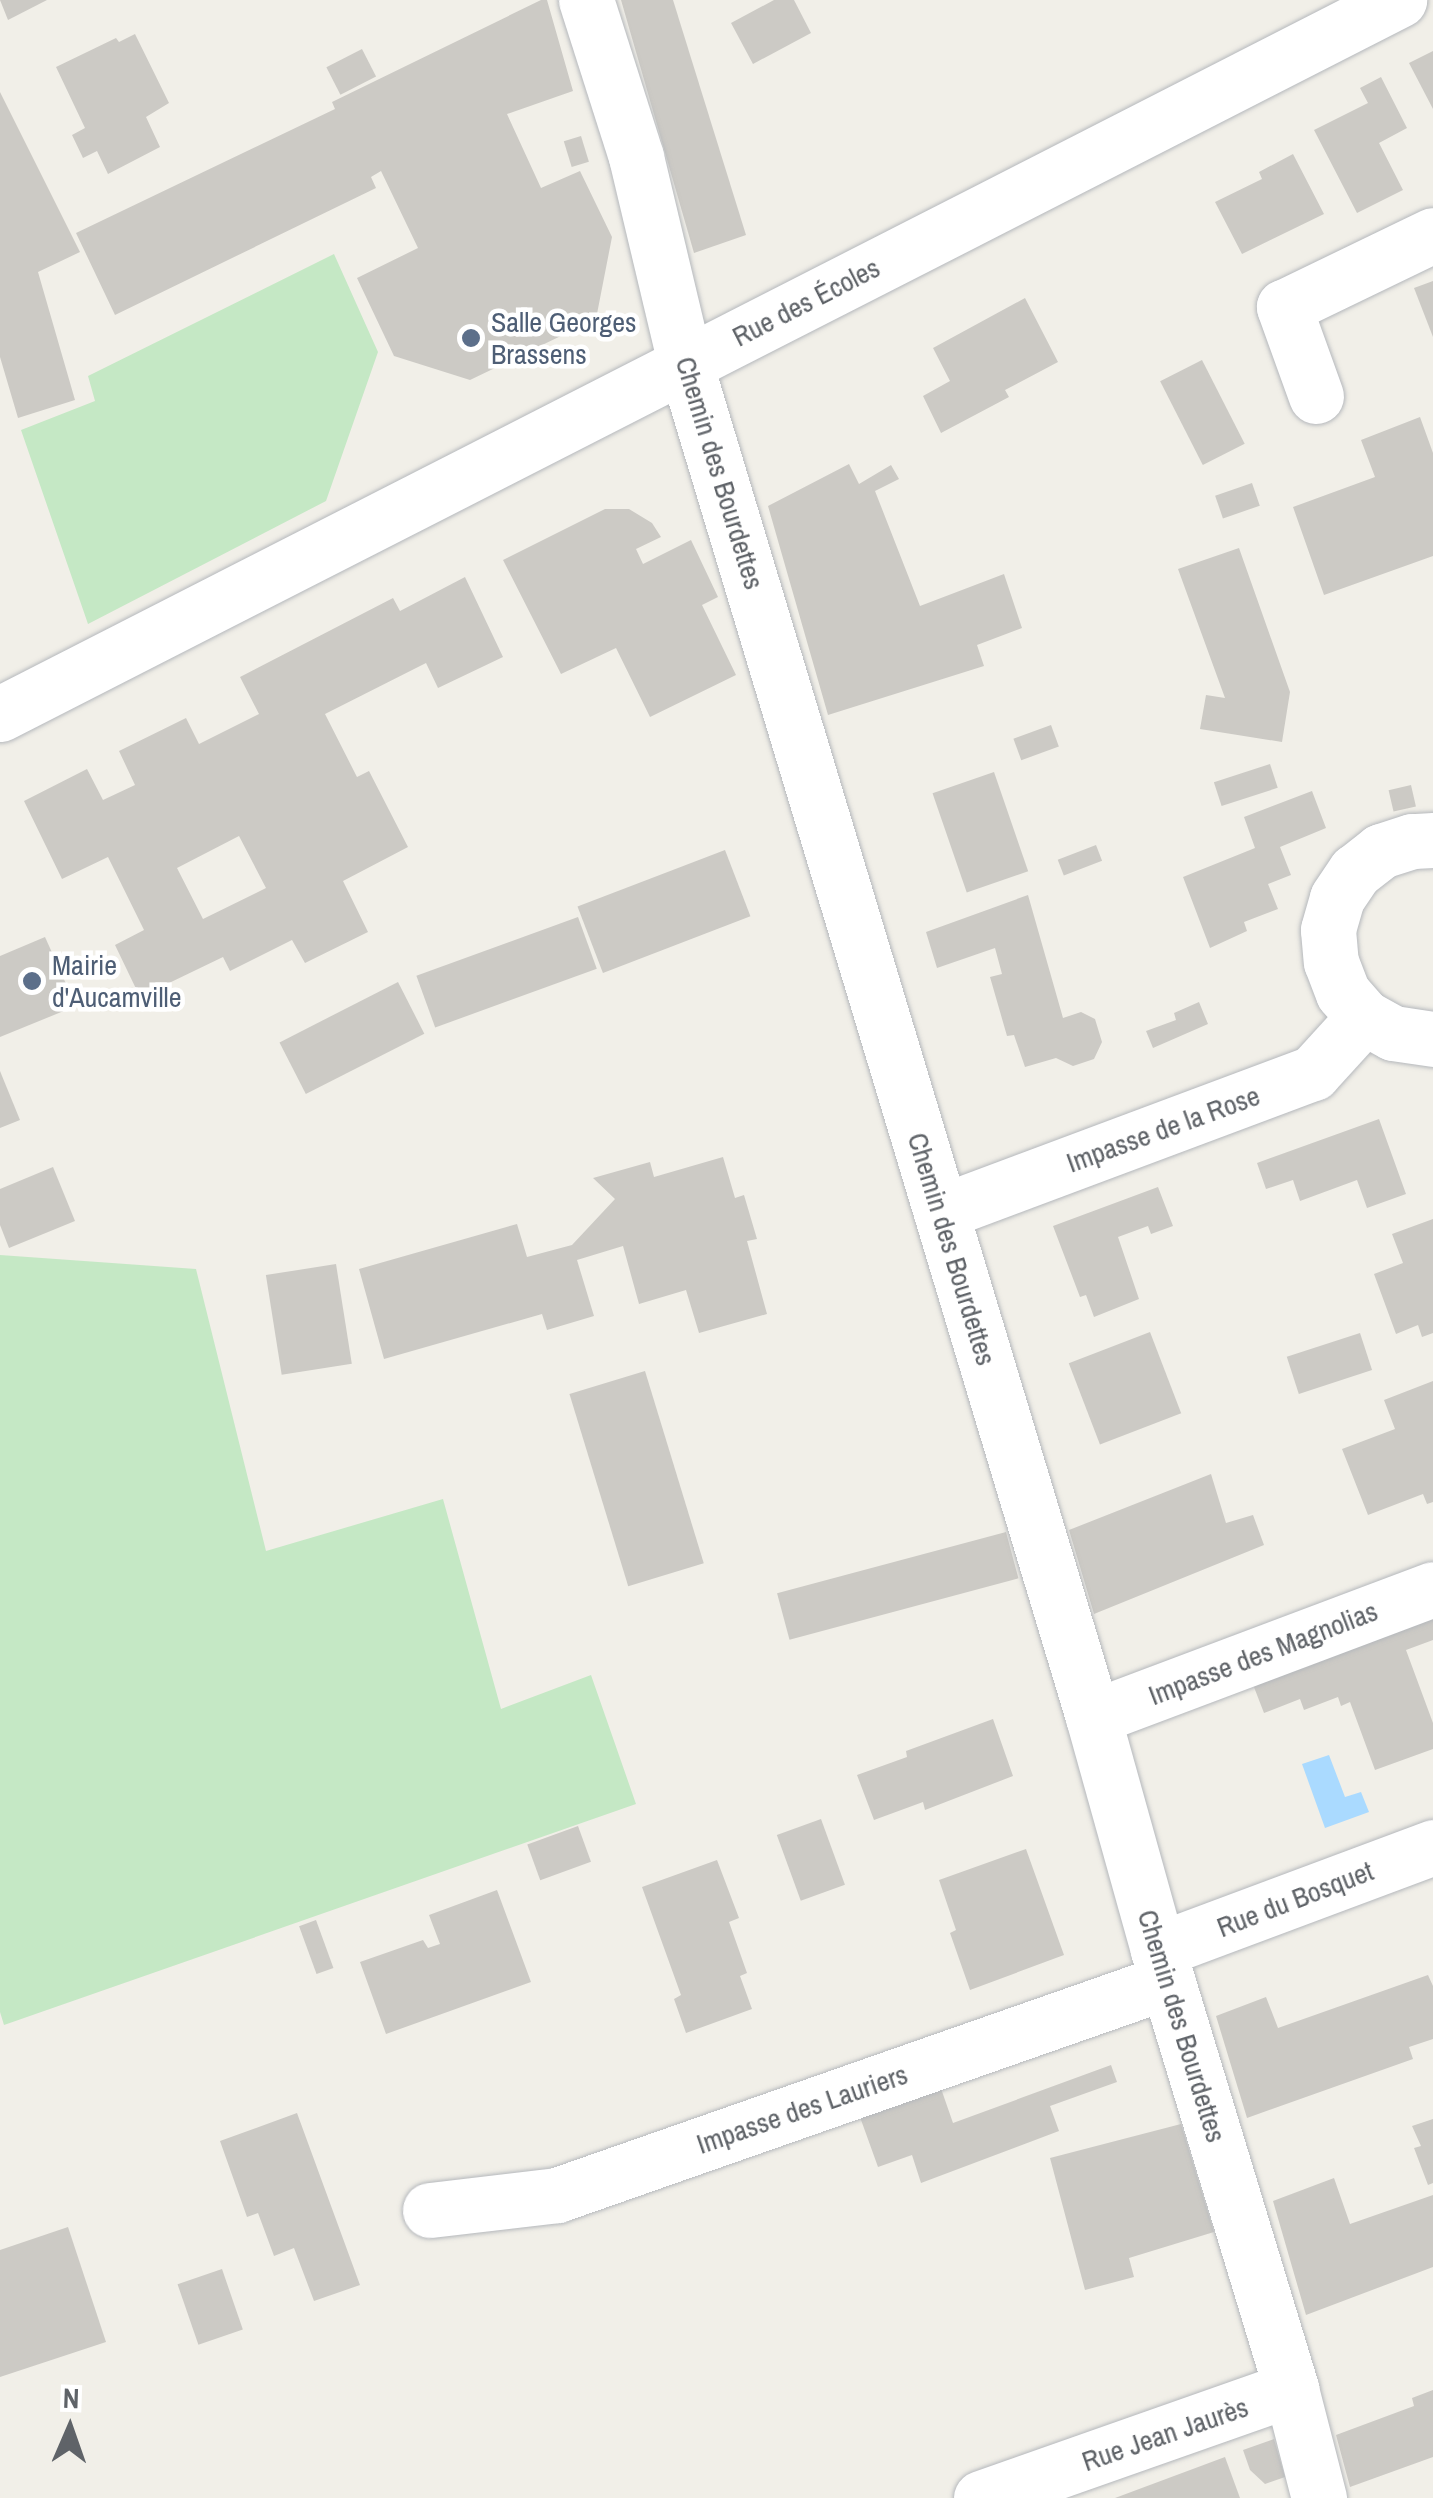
<!DOCTYPE html>
<html>
<head>
<meta charset="utf-8">
<style>
  body { margin:0 }
  #map { position:relative; width:1433px; height:2498px; overflow:hidden; background:#f1efe8; font-family:"Archivo Narrow",sans-serif }
  div>[style] { position:absolute }
  .green>* { inset:0; background:#c5e8c5 }
  .water>* { inset:0; background:#aadaff }
  .building>* { inset:0; background:#cccac5; transform-origin:0 0 }
  .roads { filter:drop-shadow(0 0 2px #b5b8bc) drop-shadow(0 0 2px #b5b8bc) }
  .minor>* { height:55px; margin:-27.5px; padding:0 27.5px; transform-origin:27.5px; border-radius:27.5px; background:#fff }
  .dots>* { width:28px; height:28px; translate:-50% -50%; box-sizing:border-box; border:5px solid #fff; border-radius:50% }
  span { translate:-50% -50%; white-space:nowrap; text-align:center; line-height:1.15; -webkit-text-stroke:9px #fff; paint-order:stroke }
  .street-label { font-size:28px; color:#5f6368 }
  .service-label { font-size:28px; color:#4e5e75 }
  .left { translate:0 -50%; text-align:left }
  .north { position:absolute; left:20px; top:2378px; width:100px; height:100px; -webkit-text-stroke:8px #fff; paint-order:stroke; rotate:2deg; font-size:28px; font-weight:700; line-height:40px; text-align:center; color:#5f6368 }
  .north::after { content:''; display:block; margin:auto; width:35px; height:45px; background:#5f6368; clip-path:polygon(50% 0,100% 100%,50% 72%,0 100%) }
</style>
</head>
<body>
<div id="map">
  <div class="green">
    <i style="clip-path:polygon(334px 254px,378px 352px,326px 501px,88px 624px,21px 430px,95px 401px,88px 376px)"></i>
    <i style="clip-path:polygon(0 1255px,196px 1269px,266px 1551px,443px 1499px,501px 1709px,591px 1675px,636px 1804px,4px 2025px,0 2012px)"></i>
  </div>
  <div class="water">
    <i style="clip-path:polygon(1329px 1755px,1345px 1797px,1361px 1792px,1369px 1812px,1325px 1828px,1302px 1764px)"></i>
  </div>
  <div class="building">
    <i style="clip-path:polygon(0 0,47px 0,8px 20px)"></i>
    <i style="clip-path:polygon(541px 0,547px 0,573px 91px,507px 114px,541px 188px,580px 171px,612px 237px,596px 319px,470px 380px,394px 356px,357px 278px,418px 248px,381px 171px,371px 177px,376px 188px,115px 315px,76px 233px,335px 109px,332px 102px)"></i>
    <i style="clip-path:polygon(621px 0,673px 0,746px 235px,694px 253px)"></i>
    <i style="clip-path:polygon(774px 0,794px 0,811px 33px,753px 64px,731px 23px)"></i>
    <i style="clip-path:polygon(135px 34px,169px 103px,146px 117px,160px 147px,108px 174px,97px 151px,83px 158px,72px 135px,85px 128px,56px 67px,116px 38px,119px 42px)"></i>
    <i style="left:362px;top:49px;width:31px;height:40px;rotate:63deg"></i>
    <i style="clip-path:polygon(1433px 51px,1433px 109px,1409px 63px)"></i>
    <i style="clip-path:polygon(1381px 77px,1407px 128px,1379px 143px,1403px 190px,1357px 213px,1314px 130px,1368px 103px,1360px 88px)"></i>
    <i style="clip-path:polygon(0 92px,80px 252px,38px 272px,75px 400px,18px 418px,0 357px)"></i>
    <i style="left:581px;top:136px;width:27px;height:18px;rotate:73deg"></i>
    <i style="clip-path:polygon(1293px 154px,1324px 214px,1242px 254px,1215px 202px,1262px 179px,1259px 172px)"></i>
    <i style="clip-path:polygon(1433px 281px,1433px 337px,1414px 288px)"></i>
    <i style="clip-path:polygon(1025px 298px,1058px 362px,1005px 390px,1009px 397px,941px 433px,923px 396px,950px 381px,933px 348px)"></i>
    <i style="left:1202px;top:360px;width:94px;height:47px;rotate:63deg"></i>
    <i style="clip-path:polygon(1420px 417px,1433px 453px,1433px 556px,1324px 595px,1293px 507px,1375px 477px,1361px 440px)"></i>
    <i style="clip-path:polygon(849px 464px,859px 484px,891px 465px,899px 479px,875px 491px,920px 606px,1004px 574px,1022px 628px,977px 645px,984px 666px,828px 715px,768px 506px)"></i>
    <i style="left:1252px;top:483px;width:24px;height:39px;rotate:71deg"></i>
    <i style="clip-path:polygon(605px 509px,629px 509px,652px 523px,661px 537px,636px 549px,643px 564px,691px 540px,718px 597px,702px 605px,736px 675px,650px 717px,616px 648px,561px 674px,503px 560px)"></i>
    <i style="clip-path:polygon(1239px 548px,1290px 692px,1282px 742px,1200px 729px,1206px 695px,1225px 698px,1178px 569px)"></i>
    <i style="clip-path:polygon(evenodd,465px 577px,503px 657px,438px 688px,426px 663px,325px 714px,357px 777px,369px 771px,408px 847px,343px 881px,368px 932px,305px 963px,292px 940px,230px 971px,223px 957px,140px 997px,115px 945px,144px 930px,108px 857px,62px 879px,24px 801px,87px 769px,103px 800px,135px 785px,119px 751px,186px 718px,199px 744px,259px 714px,240px 677px,393px 598px,400px 611px,465px 577px,239px 836px,266px 888px,203px 919px,177px 868px,239px 836px)"></i>
    <i style="left:1051px;top:725px;width:23px;height:40px;rotate:70deg"></i>
    <i style="left:1270px;top:764px;width:25px;height:59px;rotate:72deg"></i>
    <i style="left:994px;top:772px;width:105px;height:65px;rotate:71deg"></i>
    <i style="left:1411px;top:785px;width:22px;height:23px;rotate:77deg"></i>
    <i style="clip-path:polygon(1312px 791px,1326px 828px,1280px 847px,1291px 875px,1268px 884px,1278px 909px,1244px 922px,1247px 931px,1210px 948px,1183px 877px,1255px 848px,1244px 817px)"></i>
    <i style="left:1096px;top:845px;width:17px;height:41px;rotate:69deg"></i>
    <i style="left:725px;top:850px;width:71px;height:158px;rotate:69deg"></i>
    <i style="clip-path:polygon(1028px 895px,1063px 1018px,1081px 1012px,1095px 1019px,1102px 1042px,1094px 1059px,1073px 1066px,1056px 1058px,1025px 1067px,1014px 1035px,1007px 1036px,990px 977px,1002px 974px,995px 948px,937px 968px,926px 932px)"></i>
    <i style="left:578px;top:917px;width:55px;height:172px;rotate:70deg"></i>
    <i style="clip-path:polygon(45px 937px,76px 1006px,0 1037px,0 956px)"></i>
    <i style="left:398px;top:982px;width:58px;height:133px;rotate:63deg"></i>
    <i style="clip-path:polygon(1199px 1002px,1208px 1024px,1153px 1048px,1146px 1031px,1176px 1020px,1174px 1013px)"></i>
    <i style="clip-path:polygon(0 1071px,20px 1120px,0 1128px)"></i>
    <i style="clip-path:polygon(1379px 1119px,1406px 1194px,1367px 1208px,1357px 1180px,1300px 1201px,1293px 1180px,1266px 1189px,1257px 1163px)"></i>
    <i style="clip-path:polygon(723px 1157px,735px 1198px,744px 1195px,757px 1239px,747px 1241px,767px 1314px,699px 1333px,686px 1290px,639px 1304px,623px 1246px,577px 1260px,594px 1316px,547px 1330px,542px 1314px,384px 1359px,359px 1269px,517px 1224px,527px 1257px,572px 1245px,615px 1199px,593px 1178px,650px 1162px,654px 1177px)"></i>
    <i style="clip-path:polygon(53px 1167px,75px 1221px,9px 1248px,0 1225px,0 1189px)"></i>
    <i style="clip-path:polygon(1158px 1187px,1173px 1226px,1151px 1234px,1148px 1226px,1118px 1237px,1139px 1299px,1094px 1317px,1086px 1295px,1080px 1297px,1053px 1226px)"></i>
    <i style="clip-path:polygon(1433px 1219px,1433px 1333px,1422px 1337px,1418px 1325px,1396px 1334px,1374px 1274px,1403px 1263px,1392px 1234px)"></i>
    <i style="left:336px;top:1264px;width:101px;height:71px;rotate:81deg"></i>
    <i style="left:1150px;top:1332px;width:87px;height:87px;rotate:69deg"></i>
    <i style="left:1360px;top:1333px;width:39px;height:77px;rotate:72deg"></i>
    <i style="left:645px;top:1371px;width:201px;height:79px;rotate:73deg"></i>
    <i style="clip-path:polygon(1433px 1381px,1433px 1502px,1427px 1504px,1423px 1494px,1368px 1515px,1342px 1449px,1395px 1429px,1384px 1400px)"></i>
    <i style="clip-path:polygon(1211px 1474px,1226px 1523px,1253px 1515px,1264px 1545px,1094px 1614px,1069px 1530px)"></i>
    <i style="left:1006px;top:1532px;width:48px;height:237px;rotate:75deg"></i>
    <i style="clip-path:polygon(1433px 1612px,1433px 1640px,1406px 1650px,1433px 1723px,1433px 1749px,1375px 1770px,1350px 1702px,1341px 1706px,1338px 1697px,1304px 1710px,1300px 1699px,1264px 1713px,1252px 1682px)"></i>
    <i style="clip-path:polygon(993px 1719px,1013px 1776px,925px 1810px,923px 1802px,874px 1820px,857px 1775px,907px 1757px,906px 1751px)"></i>
    <i style="left:821px;top:1819px;width:70px;height:47px;rotate:70deg"></i>
    <i style="left:578px;top:1826px;width:38px;height:54px;rotate:70deg"></i>
    <i style="clip-path:polygon(1026px 1849px,1064px 1955px,970px 1990px,950px 1933px,956px 1930px,939px 1880px)"></i>
    <i style="clip-path:polygon(717px 1860px,739px 1918px,729px 1922px,747px 1973px,740px 1976px,752px 2009px,686px 2033px,674px 1999px,681px 1995px,642px 1887px)"></i>
    <i style="clip-path:polygon(497px 1890px,531px 1982px,386px 2034px,360px 1962px,423px 1940px,428px 1948px,440px 1944px,429px 1915px)"></i>
    <i style="left:316px;top:1920px;width:51px;height:18px;rotate:70deg"></i>
    <i style="clip-path:polygon(1428px 1975px,1433px 1986px,1433px 2039px,1409px 2047px,1413px 2059px,1247px 2118px,1216px 2016px,1266px 1997px,1278px 2028px)"></i>
    <i style="clip-path:polygon(1111px 2065px,1117px 2082px,1050px 2106px,1059px 2131px,921px 2183px,912px 2155px,878px 2167px,856px 2106px,937px 2077px,953px 2123px)"></i>
    <i style="clip-path:polygon(297px 2113px,360px 2285px,314px 2301px,294px 2248px,274px 2256px,258px 2213px,247px 2217px,220px 2141px)"></i>
    <i style="clip-path:polygon(1433px 2119px,1433px 2183px,1428px 2185px,1414px 2148px,1421px 2146px,1412px 2126px)"></i>
    <i style="clip-path:polygon(1181px 2124px,1214px 2232px,1129px 2258px,1134px 2277px,1085px 2290px,1050px 2158px)"></i>
    <i style="clip-path:polygon(1334px 2178px,1350px 2224px,1433px 2195px,1433px 2267px,1306px 2315px,1273px 2201px)"></i>
    <i style="clip-path:polygon(68px 2227px,106px 2342px,0 2377px,0 2250px)"></i>
    <i style="left:222px;top:2269px;width:64px;height:47px;rotate:71deg"></i>
    <i style="clip-path:polygon(1433px 2390px,1433px 2457px,1350px 2487px,1336px 2435px,1414px 2406px,1412px 2398px)"></i>
    <i style="clip-path:polygon(1274px 2439px,1285px 2477px,1265px 2484px,1250px 2470px,1243px 2450px)"></i>
    <i style="clip-path:polygon(1225px 2457px,1240px 2498px,1115px 2498px)"></i>
  </div>
  <div class="roads">
    <div class="minor">
      <i style="left:586px;top:0;width:165px;rotate:72.3deg"></i>
      <i style="left:636px;top:157px;width:212px;rotate:76.6deg"></i>
      <i style="left:685px;top:363px;width:1414px;rotate:73.23deg"></i>
      <i style="left:1093px;top:1717px;width:242px;rotate:74.4deg"></i>
      <i style="left:1158px;top:1950px;width:459px;rotate:73.1deg"></i>
      <i style="left:1291px;top:2389px;width:113px;rotate:75.6deg"></i>
      <i style="left:1316px;top:396px;width:95px;rotate:-109.8deg"></i>
      <i style="left:1284px;top:307px;width:165px;rotate:-25.8deg"></i>
      <i style="left:0;top:714px;width:1571px;rotate:-27.04deg"></i>
      <i style="left:1433px;top:840px;width:21px;rotate:177deg"></i>
      <i style="left:1412px;top:841px;width:33px;rotate:162deg"></i>
      <i style="left:1381px;top:851px;width:33px;rotate:142deg"></i>
      <i style="left:1355px;top:871px;width:32px;rotate:124deg"></i>
      <i style="left:1337px;top:898px;width:33px;rotate:106deg"></i>
      <i style="left:1328px;top:930px;width:32px;rotate:85deg"></i>
      <i style="left:1331px;top:962px;width:33px;rotate:69deg"></i>
      <i style="left:1343px;top:993px;width:32px;rotate:49deg"></i>
      <i style="left:1364px;top:1017px;width:33px;rotate:29deg"></i>
      <i style="left:1393px;top:1033px;width:40px;rotate:8.5deg"></i>
      <i style="left:941px;top:1212px;width:397px;rotate:-20.5deg"></i>
      <i style="left:1313px;top:1073px;width:76px;rotate:-47.7deg"></i>
      <i style="left:1093px;top:1717px;width:363px;rotate:-20.6deg"></i>
      <i style="left:1158px;top:1950px;width:294px;rotate:-20.5deg"></i>
      <i style="left:430px;top:2210px;width:128px;rotate:-6.7deg"></i>
      <i style="left:557px;top:2195px;width:647px;rotate:-19.3deg"></i>
      <i style="left:981px;top:2498px;width:329px;rotate:-19.4deg"></i>
    </div>
  </div>
  <div class="dots">
    <i style="left:471px;top:338px;background:#5c6f8a"></i>
    <i style="left:32px;top:981px;background:#5c6f8a"></i>
  </div>
  <div class="street-label">
    <span style="left:806px;top:302px;rotate:-27deg">Rue des Écoles</span>
    <span style="left:720px;top:473px;rotate:73deg">Chemin des Bourdettes</span>
    <span style="left:1163px;top:1129px;rotate:-20deg">Impasse de la Rose</span>
    <span style="left:952px;top:1249px;rotate:73deg">Chemin des Bourdettes</span>
    <span style="left:1263px;top:1653px;rotate:-21deg">Impasse des Magnolias</span>
    <span style="left:1295px;top:1899px;rotate:-21deg">Rue du Bosquet</span>
    <span style="left:1182px;top:2026px;rotate:73deg">Chemin des Bourdettes</span>
    <span style="left:802px;top:2109px;rotate:-19deg">Impasse des Lauriers</span>
    <span style="left:1165px;top:2434px;rotate:-19deg">Rue Jean Jaurès</span>
  </div>
  <div class="service-label">
    <span class="left" style="left:491px;top:338px">Salle Georges<br>Brassens</span>
    <span class="left" style="left:52px;top:981px">Mairie<br>d'Aucamville</span>
  </div>
  <div class="north">N</div>
</div>
</body>
</html>
